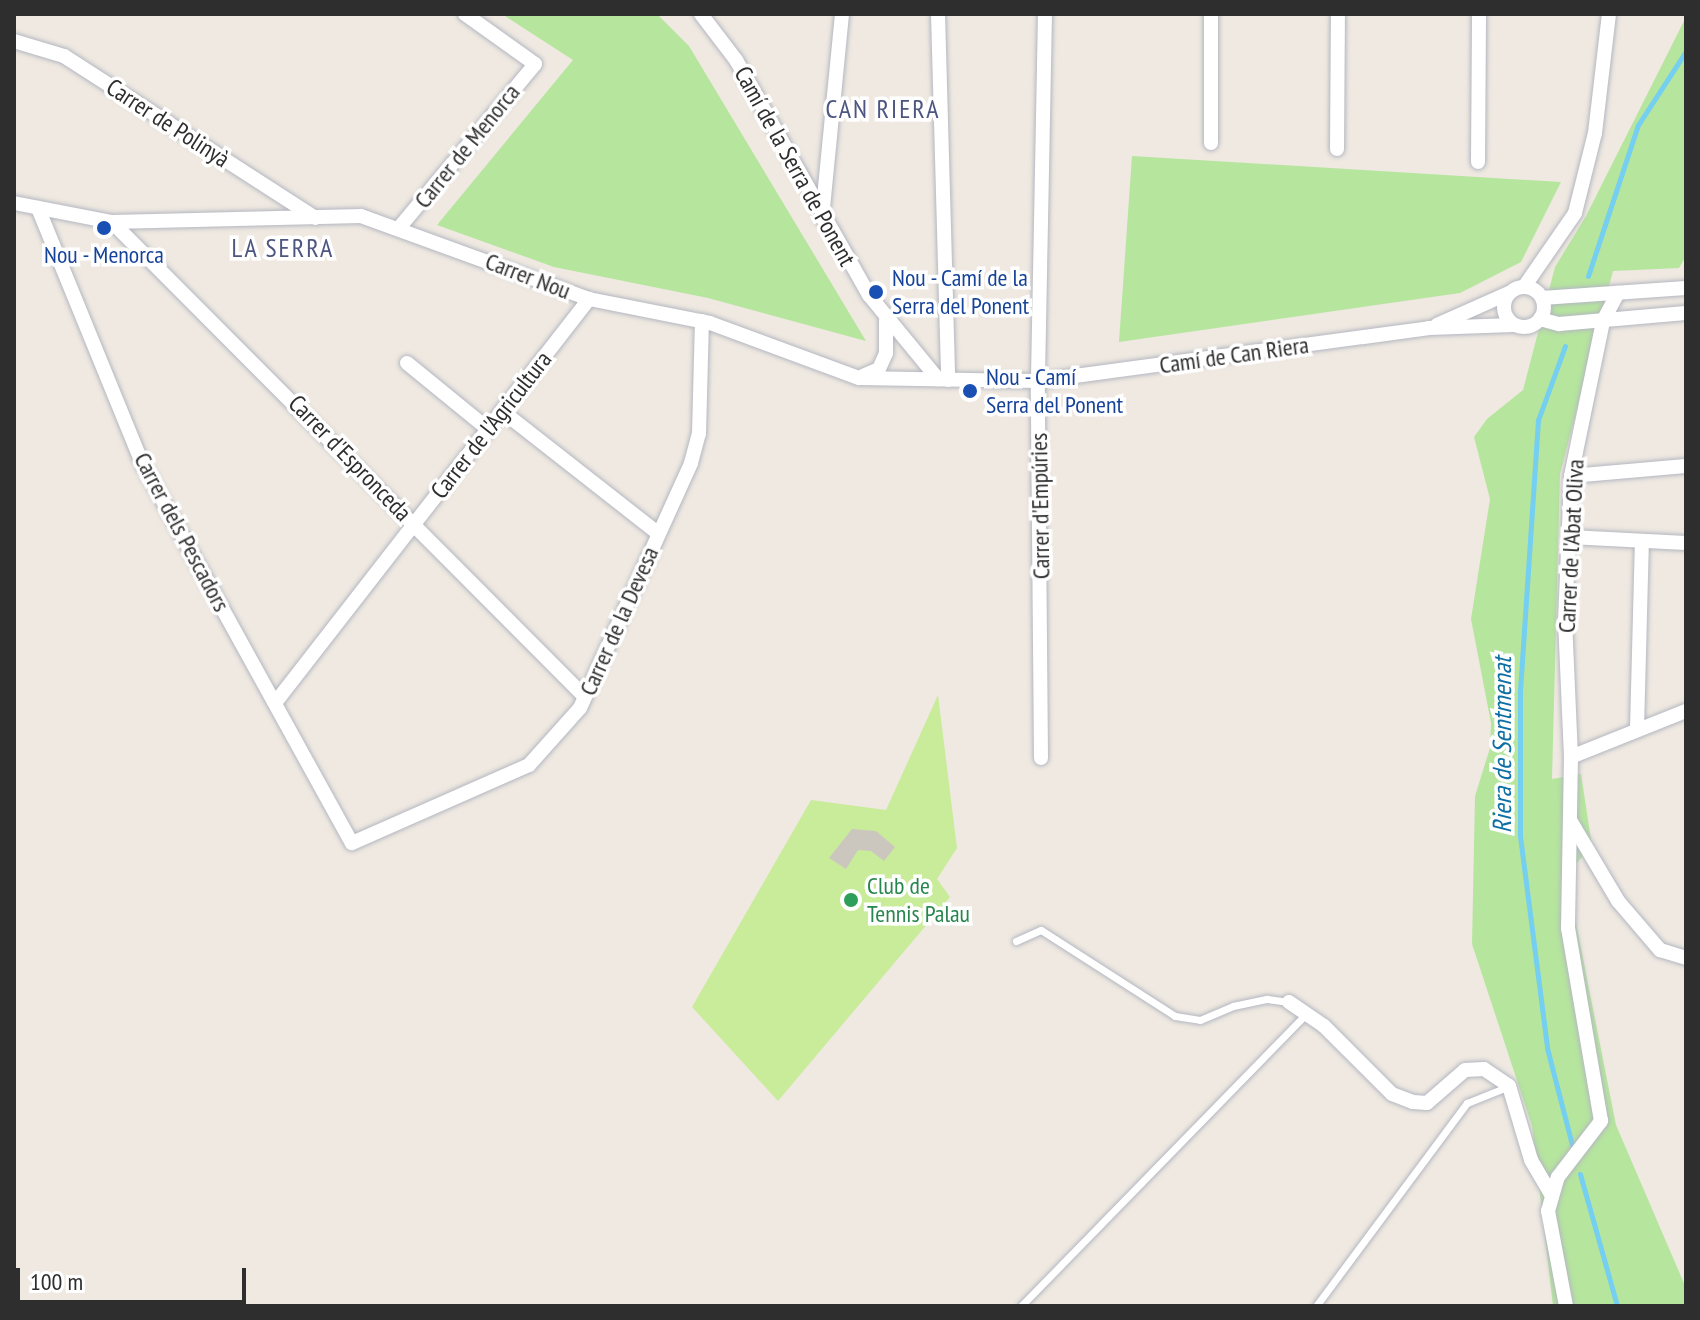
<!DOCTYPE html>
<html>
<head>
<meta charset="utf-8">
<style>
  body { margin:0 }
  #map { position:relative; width:1700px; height:1320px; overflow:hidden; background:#efe9e1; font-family:"PT Sans Narrow",sans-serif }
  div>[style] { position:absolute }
  .green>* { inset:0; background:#b6e59e }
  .pitch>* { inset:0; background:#c9ec9a }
  .stream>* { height:5px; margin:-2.5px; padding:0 2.5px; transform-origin:2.5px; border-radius:2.5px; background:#75cff0 }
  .building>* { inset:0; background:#cbc7bf }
  .roads { filter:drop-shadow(0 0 2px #b4b7c1) drop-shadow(0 0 2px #b4b7c1) }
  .lane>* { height:7px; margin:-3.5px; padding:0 3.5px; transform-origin:3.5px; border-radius:3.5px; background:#fff }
  .street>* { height:14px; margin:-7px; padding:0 7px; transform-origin:7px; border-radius:7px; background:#fff }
  .street>.ring { margin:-7px; padding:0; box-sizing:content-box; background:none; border:14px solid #fff; border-radius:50% }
  .dots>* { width:22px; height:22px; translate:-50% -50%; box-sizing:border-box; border:4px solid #fff; border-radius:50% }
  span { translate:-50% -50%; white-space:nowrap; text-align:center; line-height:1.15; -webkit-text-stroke:7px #fff; paint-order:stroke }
  .street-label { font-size:24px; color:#2e2e2e }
  .transit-label { font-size:24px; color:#164399 }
  .left { translate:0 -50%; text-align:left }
  .leisure-label { font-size:24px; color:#27864d }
  .neighbourhood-label { font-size:26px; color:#4d5680; letter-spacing:2px }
  .water-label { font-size:26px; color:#0d6fa3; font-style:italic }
  .frame { position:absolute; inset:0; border:16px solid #2e2e2e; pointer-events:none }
  .scale { position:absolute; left:16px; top:1268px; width:230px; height:36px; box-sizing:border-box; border:4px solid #2e2e2e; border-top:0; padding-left:10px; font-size:24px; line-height:28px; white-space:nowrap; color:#2e2e2e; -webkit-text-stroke:6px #fff; paint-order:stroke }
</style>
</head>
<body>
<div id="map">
  <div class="green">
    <i style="clip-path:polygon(502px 14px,657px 14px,689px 46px,866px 341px,708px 298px,554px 267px,437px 225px,573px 60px)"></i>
    <i style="clip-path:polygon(1686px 17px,1686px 256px,1679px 268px,1613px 271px,1560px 474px,1552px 779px,1581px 774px,1592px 846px,1576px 864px,1576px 923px,1616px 1125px,1686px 1288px,1686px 1306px,1553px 1306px,1532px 1126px,1472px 944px,1475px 796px,1490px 748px,1491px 723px,1471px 619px,1490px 499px,1474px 437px,1487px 419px,1523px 390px,1555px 267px,1586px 216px)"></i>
    <i style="clip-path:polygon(1132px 156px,1561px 182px,1521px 262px,1460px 293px,1119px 342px)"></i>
  </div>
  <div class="pitch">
    <i style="clip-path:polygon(938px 695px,957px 848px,937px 879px,950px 897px,778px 1101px,692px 1007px,811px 800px,886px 810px)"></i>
  </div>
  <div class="stream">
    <i style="left:1588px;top:276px;width:159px;rotate:-71.7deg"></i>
    <i style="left:1638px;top:125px;width:88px;rotate:-57deg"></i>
    <i style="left:1565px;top:346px;width:79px;rotate:110deg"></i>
    <i style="left:1538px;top:420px;width:273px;rotate:93.8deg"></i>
    <i style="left:1520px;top:692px;width:144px;rotate:90deg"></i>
    <i style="left:1520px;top:836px;width:214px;rotate:82.7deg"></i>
    <i style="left:1547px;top:1048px;width:100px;rotate:75.5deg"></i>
    <i style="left:1580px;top:1174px;width:137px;rotate:74.3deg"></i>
  </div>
  <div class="building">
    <i style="clip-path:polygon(852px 829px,876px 831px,895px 847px,884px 861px,871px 851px,858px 850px,846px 869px,829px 858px)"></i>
  </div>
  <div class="roads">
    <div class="lane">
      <i style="left:1016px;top:941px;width:27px;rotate:-24deg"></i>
      <i style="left:1041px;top:930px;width:159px;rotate:32.7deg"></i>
      <i style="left:1175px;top:1016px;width:25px;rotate:9deg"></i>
      <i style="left:1200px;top:1020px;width:36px;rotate:-23deg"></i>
      <i style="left:1233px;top:1006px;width:35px;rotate:-12deg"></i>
      <i style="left:1267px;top:999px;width:22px;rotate:8deg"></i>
      <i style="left:1021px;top:1306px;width:408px;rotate:-45.7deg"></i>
      <i style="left:1316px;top:1306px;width:253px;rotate:-53.4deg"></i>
      <i style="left:1467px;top:1103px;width:45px;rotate:-22deg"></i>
    </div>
    <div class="street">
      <i style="left:701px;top:14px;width:58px;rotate:52.7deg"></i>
      <i style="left:736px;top:60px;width:270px;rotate:60.5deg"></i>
      <i style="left:869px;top:295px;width:109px;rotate:50.6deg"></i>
      <i style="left:938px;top:14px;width:366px;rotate:88.4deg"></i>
      <i style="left:14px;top:41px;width:52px;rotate:16.7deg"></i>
      <i style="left:64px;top:56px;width:299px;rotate:32.8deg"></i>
      <i style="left:1211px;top:143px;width:129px;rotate:-90deg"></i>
      <i style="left:1337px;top:149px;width:135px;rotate:-89.6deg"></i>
      <i style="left:1478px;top:162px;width:148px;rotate:-89.6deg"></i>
      <i style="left:14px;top:203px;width:100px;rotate:11deg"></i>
      <i style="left:112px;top:222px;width:249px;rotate:-1.4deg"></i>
      <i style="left:361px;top:216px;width:243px;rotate:20deg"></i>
      <i style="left:589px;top:299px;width:123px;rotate:11.2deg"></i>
      <i style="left:710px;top:323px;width:159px;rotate:20.3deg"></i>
      <i style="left:859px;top:378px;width:179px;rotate:1deg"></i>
      <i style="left:1038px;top:381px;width:395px;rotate:-7.7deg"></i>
      <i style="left:1429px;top:328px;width:84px;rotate:-2deg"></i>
      <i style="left:38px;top:208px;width:275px;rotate:67.8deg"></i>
      <i style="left:142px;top:463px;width:434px;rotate:61.1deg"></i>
      <i style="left:352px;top:843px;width:193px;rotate:-23.8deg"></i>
      <i style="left:529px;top:765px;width:76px;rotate:-48.2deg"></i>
      <i style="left:580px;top:708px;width:269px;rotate:-65.6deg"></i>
      <i style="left:691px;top:463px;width:30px;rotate:-75deg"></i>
      <i style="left:699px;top:434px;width:113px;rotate:-88.5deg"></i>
      <i style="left:822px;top:218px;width:205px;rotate:-84.4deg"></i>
      <i style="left:112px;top:222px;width:670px;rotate:45.12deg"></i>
      <i style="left:399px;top:228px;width:213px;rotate:-50.3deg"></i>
      <i style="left:535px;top:64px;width:86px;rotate:-144.5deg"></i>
      <i class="ring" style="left:1504px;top:287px;width:26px;height:26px"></i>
      <i style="left:1524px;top:287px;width:90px;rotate:-55.4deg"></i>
      <i style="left:1575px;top:213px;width:82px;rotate:-76deg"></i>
      <i style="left:1595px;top:133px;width:120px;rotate:-83.3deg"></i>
      <i style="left:1542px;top:298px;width:144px;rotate:-4deg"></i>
      <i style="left:1540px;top:319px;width:20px;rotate:15deg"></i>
      <i style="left:1559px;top:324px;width:127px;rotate:-5deg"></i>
      <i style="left:1437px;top:325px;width:79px;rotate:-24deg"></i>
      <i style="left:407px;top:363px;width:104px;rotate:39.2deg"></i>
      <i style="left:863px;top:376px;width:17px;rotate:-24deg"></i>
      <i style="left:879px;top:369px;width:17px;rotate:-66deg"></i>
      <i style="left:886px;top:353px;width:33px;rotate:-90deg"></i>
      <i style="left:502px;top:411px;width:199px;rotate:38.1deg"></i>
      <i style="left:1571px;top:476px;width:115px;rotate:-5deg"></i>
      <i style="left:1570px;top:537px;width:116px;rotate:3deg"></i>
      <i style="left:275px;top:703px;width:512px;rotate:-52.14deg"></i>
      <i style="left:1637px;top:729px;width:188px;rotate:-88.5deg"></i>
      <i style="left:1571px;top:757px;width:124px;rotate:-21.8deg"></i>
      <i style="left:1041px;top:758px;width:380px;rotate:-90.5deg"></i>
      <i style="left:1038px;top:378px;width:364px;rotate:-88.9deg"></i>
      <i style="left:1570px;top:820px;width:94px;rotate:59.3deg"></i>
      <i style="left:1618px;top:901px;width:65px;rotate:49.4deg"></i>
      <i style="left:1660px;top:950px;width:27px;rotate:17deg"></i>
      <i style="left:1289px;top:1002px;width:42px;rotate:34.4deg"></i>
      <i style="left:1324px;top:1026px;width:96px;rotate:45deg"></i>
      <i style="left:1392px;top:1094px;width:22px;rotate:21deg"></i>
      <i style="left:1413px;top:1102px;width:14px;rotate:4deg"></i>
      <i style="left:1427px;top:1103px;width:50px;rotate:-41deg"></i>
      <i style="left:1465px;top:1070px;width:19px;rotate:-3deg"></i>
      <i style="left:1484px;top:1069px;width:30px;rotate:34deg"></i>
      <i style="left:1509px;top:1086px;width:77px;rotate:73.4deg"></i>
      <i style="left:1531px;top:1160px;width:42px;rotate:59.7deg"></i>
      <i style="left:1566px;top:1306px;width:97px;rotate:-100.7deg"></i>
      <i style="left:1548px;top:1211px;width:35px;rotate:-74deg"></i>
      <i style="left:1558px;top:1177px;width:71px;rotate:-52.5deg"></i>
      <i style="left:1601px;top:1121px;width:196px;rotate:-99.7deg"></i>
      <i style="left:1568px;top:928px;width:171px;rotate:-89deg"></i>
      <i style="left:1571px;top:757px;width:135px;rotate:-92.5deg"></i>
      <i style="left:1565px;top:622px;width:146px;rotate:-87.6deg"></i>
      <i style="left:1571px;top:476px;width:158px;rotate:-78.3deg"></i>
      <i style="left:1603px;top:321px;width:32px;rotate:-62deg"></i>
    </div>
  </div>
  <div class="dots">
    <i style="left:104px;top:228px;background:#1a4fb4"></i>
    <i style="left:876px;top:292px;background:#1a4fb4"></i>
    <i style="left:970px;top:391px;background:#1a4fb4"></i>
    <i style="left:851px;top:900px;background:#2e9e5b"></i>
  </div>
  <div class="street-label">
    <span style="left:168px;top:123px;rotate:33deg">Carrer de Polinyà</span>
    <span style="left:467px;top:146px;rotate:-51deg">Carrer de Menorca</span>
    <span style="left:795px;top:166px;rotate:61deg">Camí de la Serra de Ponent</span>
    <span style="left:528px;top:276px;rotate:21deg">Carrer Nou</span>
    <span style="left:1234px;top:355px;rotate:-8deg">Camí de Can Riera</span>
    <span style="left:491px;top:425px;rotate:-52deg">Carrer de l'Agricultura</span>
    <span style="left:350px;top:458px;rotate:46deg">Carrer d'Espronceda</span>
    <span style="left:1040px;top:506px;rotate:-91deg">Carrer d'Empúries</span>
    <span style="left:182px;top:532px;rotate:62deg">Carrer dels Pescadors</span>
    <span style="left:1571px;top:546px;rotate:-87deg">Carrer de l'Abat Oliva</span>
    <span style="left:619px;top:621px;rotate:-66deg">Carrer de la Devesa</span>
  </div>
  <div class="transit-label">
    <span style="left:104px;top:255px">Nou - Menorca</span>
    <span class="left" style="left:892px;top:292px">Nou - Camí de la<br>Serra del Ponent</span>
    <span class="left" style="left:986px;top:391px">Nou - Camí<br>Serra del Ponent</span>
  </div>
  <div class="leisure-label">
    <span class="left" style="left:867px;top:900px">Club de<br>Tennis Palau</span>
  </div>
  <div class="neighbourhood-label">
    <span style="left:883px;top:109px">CAN RIERA</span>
    <span style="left:283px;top:248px">LA SERRA</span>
  </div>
  <div class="water-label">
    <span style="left:1502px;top:745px;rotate:-90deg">Riera de Sentmenat</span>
  </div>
  <div class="frame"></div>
  <div class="scale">100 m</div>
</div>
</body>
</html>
